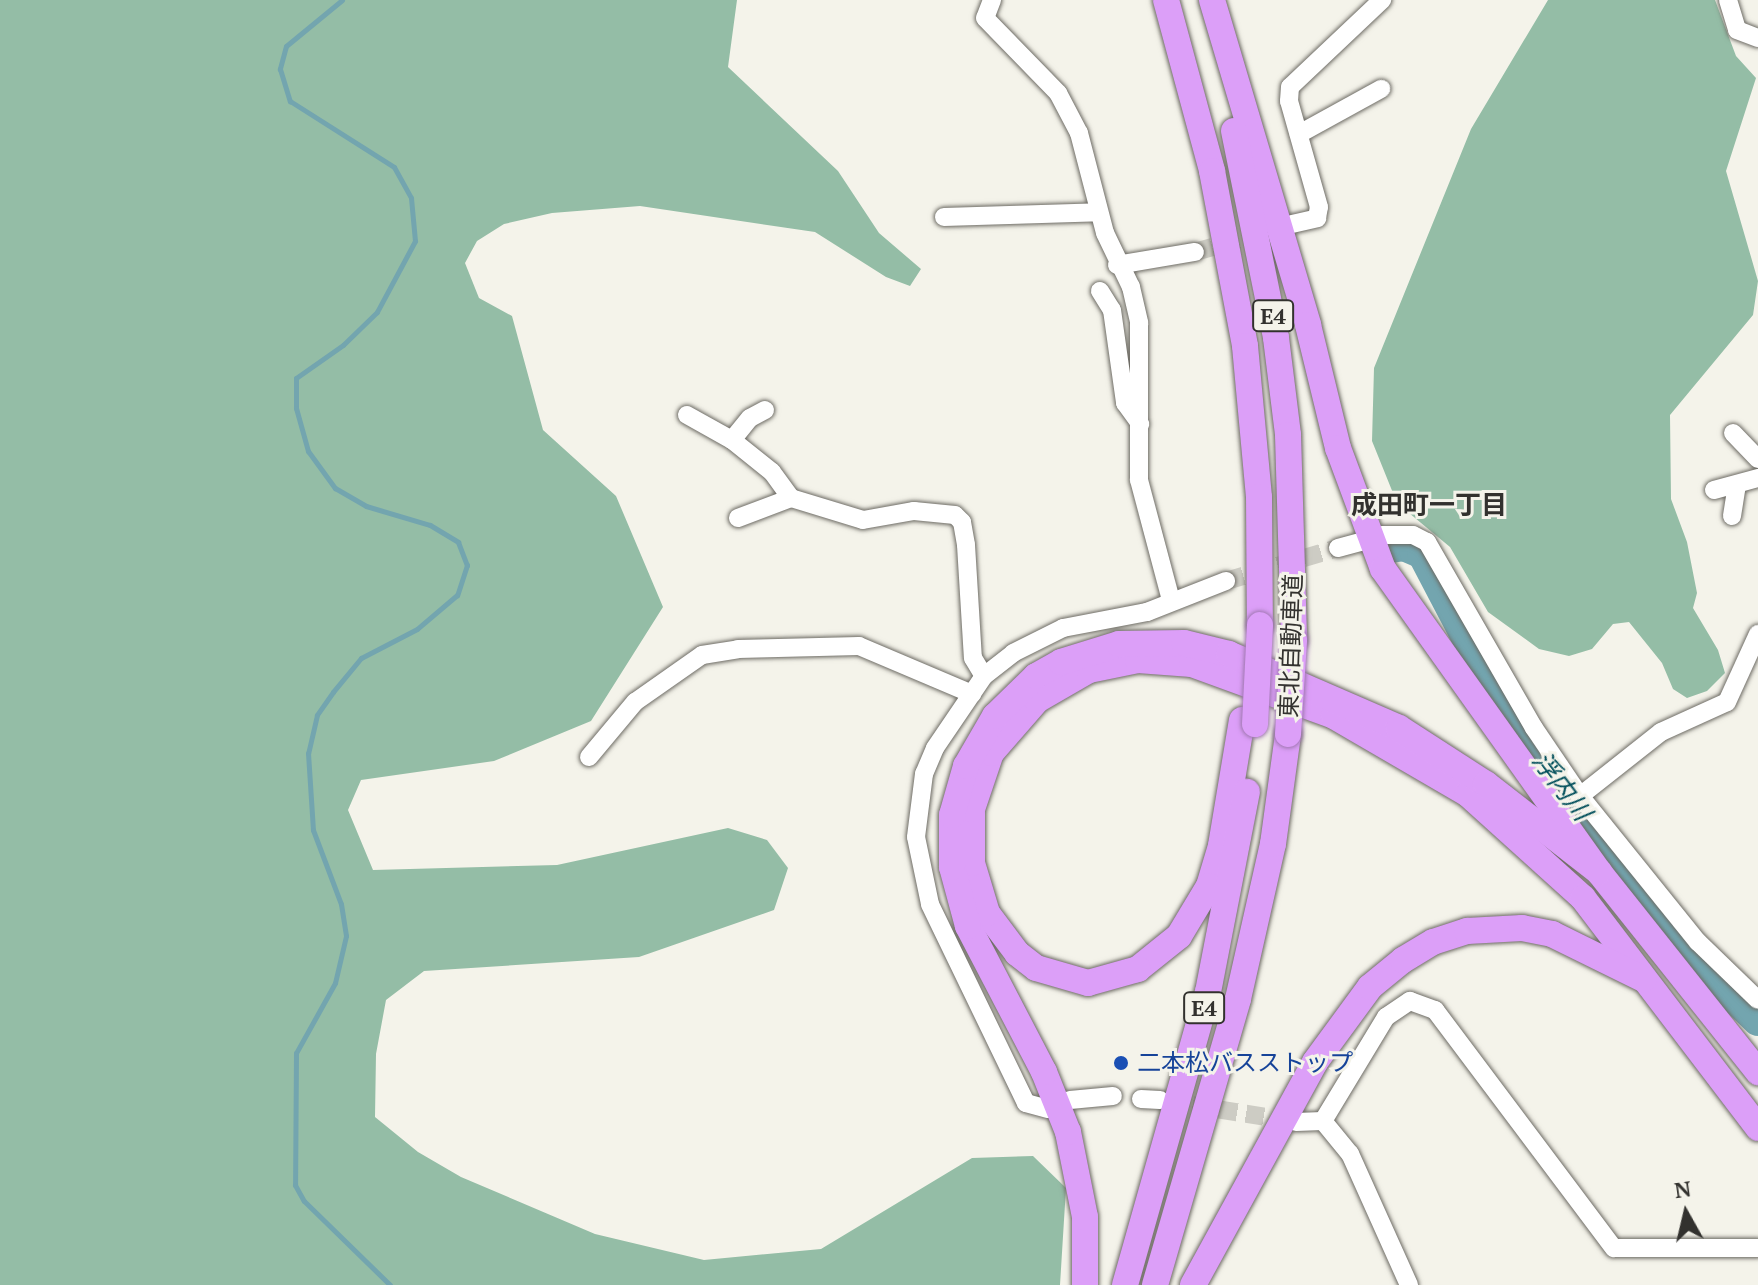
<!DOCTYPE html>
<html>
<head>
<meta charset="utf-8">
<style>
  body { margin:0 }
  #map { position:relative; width:1758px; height:1285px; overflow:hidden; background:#f4f3ea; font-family:"PT Serif","Noto Sans JP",serif }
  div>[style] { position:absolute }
  .forest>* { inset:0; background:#94bda6 }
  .stream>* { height:5px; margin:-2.5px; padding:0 2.5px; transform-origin:2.5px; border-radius:2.5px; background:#73a5af }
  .river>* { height:32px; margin:-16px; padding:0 16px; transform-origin:16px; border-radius:16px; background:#73a5af }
  .minor-tunnel>* { height:18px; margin-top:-9px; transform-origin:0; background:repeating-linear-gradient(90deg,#cdccc4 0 18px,transparent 0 27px) }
  .roads { filter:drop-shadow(0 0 2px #6d6b64) drop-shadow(0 0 2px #6d6b64) }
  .minor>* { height:18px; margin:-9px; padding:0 9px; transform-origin:9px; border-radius:9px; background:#fff }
  .highway>* { height:26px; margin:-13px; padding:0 13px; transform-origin:13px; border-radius:13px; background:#dc9ff8 }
  .bridges { filter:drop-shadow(0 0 2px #a078b1) drop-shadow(0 0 2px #a078b1) }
  .highway-bridge>* { height:26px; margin:-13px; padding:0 13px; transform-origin:13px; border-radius:13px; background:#dc9ff8 }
  .dots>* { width:22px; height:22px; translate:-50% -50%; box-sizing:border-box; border:4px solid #f4f3ea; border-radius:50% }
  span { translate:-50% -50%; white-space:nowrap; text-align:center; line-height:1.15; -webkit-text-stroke:6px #f4f3ea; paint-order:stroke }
  .shield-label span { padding:2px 6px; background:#f4f3ea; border:2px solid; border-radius:6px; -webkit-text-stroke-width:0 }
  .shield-label { font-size:22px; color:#32312e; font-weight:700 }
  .street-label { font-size:24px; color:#32312e }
  .transit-label { font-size:24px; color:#164399 }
  .left { translate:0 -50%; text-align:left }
  .neighbourhood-label { font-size:26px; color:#32312e; font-weight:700 }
  .water-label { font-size:26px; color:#004e5a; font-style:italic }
  .north { position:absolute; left:1646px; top:1173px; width:80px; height:80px; -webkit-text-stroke:6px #f4f3ea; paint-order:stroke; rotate:352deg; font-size:22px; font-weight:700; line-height:32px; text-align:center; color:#32312e }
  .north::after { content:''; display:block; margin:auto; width:28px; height:36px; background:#32312e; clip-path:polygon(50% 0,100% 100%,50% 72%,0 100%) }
</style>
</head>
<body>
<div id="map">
  <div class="forest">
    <i style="clip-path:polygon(0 0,737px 0,728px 67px,838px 171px,879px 233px,921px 269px,910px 286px,886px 277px,815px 232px,640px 206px,552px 213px,504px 224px,477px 241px,465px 263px,479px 298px,512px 316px,543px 430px,616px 496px,663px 607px,591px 721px,494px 761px,361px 780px,348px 810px,373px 870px,557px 865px,728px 828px,767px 840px,788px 868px,774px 910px,639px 957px,424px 971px,386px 1000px,376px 1054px,375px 1117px,418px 1152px,461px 1177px,595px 1234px,704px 1260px,821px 1249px,972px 1158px,1033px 1156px,1066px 1188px,1060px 1285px,0 1285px)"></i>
    <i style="clip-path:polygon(1548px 0,1715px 0,1736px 56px,1756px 78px,1726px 171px,1758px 281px,1753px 315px,1670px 415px,1671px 499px,1687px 542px,1697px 593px,1693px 608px,1718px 650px,1725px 673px,1707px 691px,1687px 698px,1673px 689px,1662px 663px,1629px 622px,1613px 624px,1592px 649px,1569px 656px,1539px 649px,1488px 612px,1450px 547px,1397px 503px,1372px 441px,1374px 368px,1471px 129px)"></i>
  </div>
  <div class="stream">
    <i style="left:342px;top:0;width:72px;rotate:140.6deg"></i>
    <i style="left:286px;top:46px;width:24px;rotate:105deg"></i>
    <i style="left:280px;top:69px;width:34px;rotate:73deg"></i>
    <i style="left:290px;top:101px;width:123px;rotate:32.4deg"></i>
    <i style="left:394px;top:167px;width:35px;rotate:61deg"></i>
    <i style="left:411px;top:198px;width:43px;rotate:84.7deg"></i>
    <i style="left:415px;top:241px;width:81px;rotate:118.2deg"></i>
    <i style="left:377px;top:312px;width:47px;rotate:135.9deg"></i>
    <i style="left:343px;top:345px;width:57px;rotate:144.9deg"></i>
    <i style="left:296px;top:378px;width:30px;rotate:90deg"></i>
    <i style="left:296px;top:408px;width:45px;rotate:74.4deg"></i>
    <i style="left:308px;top:451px;width:46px;rotate:53.9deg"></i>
    <i style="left:335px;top:488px;width:36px;rotate:30deg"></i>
    <i style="left:366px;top:506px;width:67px;rotate:16.5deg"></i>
    <i style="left:430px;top:525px;width:33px;rotate:31deg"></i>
    <i style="left:458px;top:542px;width:25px;rotate:69deg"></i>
    <i style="left:467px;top:565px;width:32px;rotate:108deg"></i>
    <i style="left:457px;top:595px;width:52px;rotate:139.6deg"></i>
    <i style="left:417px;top:629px;width:63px;rotate:152.6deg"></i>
    <i style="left:361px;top:658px;width:44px;rotate:129.5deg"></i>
    <i style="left:333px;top:692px;width:28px;rotate:125deg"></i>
    <i style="left:317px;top:715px;width:39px;rotate:103deg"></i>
    <i style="left:308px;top:753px;width:77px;rotate:86.3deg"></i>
    <i style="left:313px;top:830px;width:79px;rotate:69.3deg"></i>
    <i style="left:341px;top:904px;width:32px;rotate:81deg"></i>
    <i style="left:346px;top:936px;width:48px;rotate:103.2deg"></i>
    <i style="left:335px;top:983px;width:80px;rotate:119.1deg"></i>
    <i style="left:296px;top:1053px;width:132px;rotate:90.4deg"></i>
    <i style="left:295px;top:1185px;width:18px;rotate:61deg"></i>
    <i style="left:304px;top:1201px;width:120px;rotate:44.3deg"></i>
  </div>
  <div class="river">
    <i style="left:1391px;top:547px;width:13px;rotate:-9deg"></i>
    <i style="left:1404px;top:545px;width:21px;rotate:23deg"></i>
    <i style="left:1423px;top:553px;width:149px;rotate:62.4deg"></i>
    <i style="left:1492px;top:685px;width:85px;rotate:57.1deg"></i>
    <i style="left:1538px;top:756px;width:269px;rotate:51.9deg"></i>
    <i style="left:1704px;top:968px;width:75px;rotate:43.9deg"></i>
  </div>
  <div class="minor-tunnel">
    <i style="left:1195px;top:252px;width:73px;rotate:-15.9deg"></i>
    <i style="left:1226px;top:581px;width:117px;rotate:-16.4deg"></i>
    <i style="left:1166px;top:1101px;width:127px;rotate:9.1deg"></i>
  </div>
  <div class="roads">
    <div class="minor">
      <i style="left:992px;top:0;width:19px;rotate:111deg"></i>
      <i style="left:985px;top:18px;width:105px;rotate:45.8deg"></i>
      <i style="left:1058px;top:93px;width:45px;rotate:62.3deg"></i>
      <i style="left:1079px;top:133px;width:103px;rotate:75.4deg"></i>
      <i style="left:1105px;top:233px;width:60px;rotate:64.3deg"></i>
      <i style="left:1131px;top:287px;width:37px;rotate:77deg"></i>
      <i style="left:1139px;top:323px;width:157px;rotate:90deg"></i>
      <i style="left:1139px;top:480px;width:124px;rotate:75.1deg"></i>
      <i style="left:1728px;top:0;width:31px;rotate:73deg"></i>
      <i style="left:1737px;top:30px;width:22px;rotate:21deg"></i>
      <i style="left:1299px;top:134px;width:94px;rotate:-28.8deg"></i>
      <i style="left:944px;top:217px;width:155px;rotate:-1.8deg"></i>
      <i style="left:1292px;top:224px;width:26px;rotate:-13deg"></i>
      <i style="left:1317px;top:218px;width:11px;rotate:-80deg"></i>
      <i style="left:1319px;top:207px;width:110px;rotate:-105.8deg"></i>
      <i style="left:1289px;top:101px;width:14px;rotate:-86deg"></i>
      <i style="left:1290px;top:87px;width:127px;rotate:-43.4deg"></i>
      <i style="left:1117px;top:265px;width:79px;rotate:-9.5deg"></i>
      <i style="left:1100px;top:291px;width:22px;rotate:58deg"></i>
      <i style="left:1112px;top:310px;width:94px;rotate:82deg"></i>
      <i style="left:1125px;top:403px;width:26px;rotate:54deg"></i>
      <i style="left:687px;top:415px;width:51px;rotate:29.1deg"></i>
      <i style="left:732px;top:440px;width:51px;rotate:38.7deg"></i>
      <i style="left:772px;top:472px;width:32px;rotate:54deg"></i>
      <i style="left:791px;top:498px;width:75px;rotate:17deg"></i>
      <i style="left:863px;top:520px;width:52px;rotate:-10deg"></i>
      <i style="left:914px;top:511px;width:41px;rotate:5.6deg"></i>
      <i style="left:955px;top:515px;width:10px;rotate:45deg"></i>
      <i style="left:962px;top:522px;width:23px;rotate:80deg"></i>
      <i style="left:966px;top:545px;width:113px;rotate:86.5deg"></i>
      <i style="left:973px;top:658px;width:21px;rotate:59deg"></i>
      <i style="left:1733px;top:433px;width:36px;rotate:46deg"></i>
      <i style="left:732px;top:440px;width:28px;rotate:-51deg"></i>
      <i style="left:750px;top:418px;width:17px;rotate:-28deg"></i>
      <i style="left:1714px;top:490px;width:46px;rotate:-15.3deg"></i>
      <i style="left:1732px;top:516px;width:32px;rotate:-81deg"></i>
      <i style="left:738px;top:518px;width:57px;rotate:-20.7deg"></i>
      <i style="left:1382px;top:535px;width:31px"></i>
      <i style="left:1413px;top:535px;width:16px;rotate:27deg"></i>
      <i style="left:1427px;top:542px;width:215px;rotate:60.1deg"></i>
      <i style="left:1534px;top:728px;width:82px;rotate:55.9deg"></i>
      <i style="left:1580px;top:796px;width:188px;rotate:51.1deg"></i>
      <i style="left:1698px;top:942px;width:83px;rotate:44deg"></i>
      <i style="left:1338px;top:548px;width:23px;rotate:-15deg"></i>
      <i style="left:589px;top:757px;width:72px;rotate:-50.1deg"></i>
      <i style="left:635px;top:702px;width:82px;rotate:-35deg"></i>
      <i style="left:702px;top:655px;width:36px;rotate:-9deg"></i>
      <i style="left:738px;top:649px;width:121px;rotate:-1.4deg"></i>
      <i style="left:859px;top:646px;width:123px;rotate:23deg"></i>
      <i style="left:1580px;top:796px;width:103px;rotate:-38.3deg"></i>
      <i style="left:1661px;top:732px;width:72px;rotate:-24.4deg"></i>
      <i style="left:1727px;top:702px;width:75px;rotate:-65.5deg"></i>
      <i style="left:1141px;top:1099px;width:19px;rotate:3deg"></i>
      <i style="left:1070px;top:1100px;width:43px;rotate:-5.3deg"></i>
      <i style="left:1048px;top:1109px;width:23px;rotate:-165deg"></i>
      <i style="left:1026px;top:1103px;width:221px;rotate:-115.8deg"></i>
      <i style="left:930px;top:904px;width:68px;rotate:-101.8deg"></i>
      <i style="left:916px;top:837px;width:64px;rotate:-82.8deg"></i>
      <i style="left:924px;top:774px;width:28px;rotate:-67deg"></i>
      <i style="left:935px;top:748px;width:87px;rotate:-55.8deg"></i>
      <i style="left:984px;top:676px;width:37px;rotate:-38deg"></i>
      <i style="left:1013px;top:653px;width:56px;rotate:-26.6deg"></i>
      <i style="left:1063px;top:628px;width:86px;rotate:-10.8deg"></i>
      <i style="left:1147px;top:612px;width:85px;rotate:-21.4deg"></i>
      <i style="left:1296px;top:1122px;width:27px;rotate:-2deg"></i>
      <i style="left:1409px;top:1285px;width:144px;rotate:-114.2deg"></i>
      <i style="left:1350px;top:1154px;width:43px;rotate:-129.3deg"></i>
      <i style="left:1323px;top:1121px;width:122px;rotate:-58.8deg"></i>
      <i style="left:1386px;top:1017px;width:29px;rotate:-34deg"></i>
      <i style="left:1410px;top:1001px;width:27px;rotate:20deg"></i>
      <i style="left:1435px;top:1010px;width:298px;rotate:53.1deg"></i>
      <i style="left:1614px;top:1248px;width:144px"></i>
    </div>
    <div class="highway">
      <i style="left:1166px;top:0;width:177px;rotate:74.9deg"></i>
      <i style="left:1212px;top:171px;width:178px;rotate:79.3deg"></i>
      <i style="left:1245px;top:346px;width:152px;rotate:84.7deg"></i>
      <i style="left:1259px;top:497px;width:128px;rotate:89.6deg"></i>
      <i style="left:1212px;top:0;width:339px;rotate:73.5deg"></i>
      <i style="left:1308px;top:325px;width:127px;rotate:76.3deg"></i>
      <i style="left:1338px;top:448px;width:129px;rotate:69.6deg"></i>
      <i style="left:1383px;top:569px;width:372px;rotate:54.5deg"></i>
      <i style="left:1599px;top:872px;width:256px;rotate:51.5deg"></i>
      <i style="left:1234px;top:131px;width:211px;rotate:78.5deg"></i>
      <i style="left:1276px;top:338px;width:98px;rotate:82.9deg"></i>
      <i style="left:1288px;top:435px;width:205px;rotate:88.3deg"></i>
      <i style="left:1242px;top:720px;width:128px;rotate:99.5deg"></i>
      <i style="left:1221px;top:846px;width:42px;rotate:106.7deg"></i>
      <i style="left:1209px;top:886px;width:58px;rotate:121deg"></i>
      <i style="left:1179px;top:936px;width:53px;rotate:141.2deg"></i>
      <i style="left:1138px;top:969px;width:52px;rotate:164.4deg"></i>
      <i style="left:1088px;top:983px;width:54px;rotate:-163.9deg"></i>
      <i style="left:1036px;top:968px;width:24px;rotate:-142deg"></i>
      <i style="left:1017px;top:953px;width:50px;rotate:-126.9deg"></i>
      <i style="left:987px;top:913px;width:52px;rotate:-106.7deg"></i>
      <i style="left:972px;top:863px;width:54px;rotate:-90deg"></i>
      <i style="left:972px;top:809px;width:59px;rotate:-71.3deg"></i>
      <i style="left:991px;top:753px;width:70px;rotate:-49deg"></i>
      <i style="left:1037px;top:700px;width:60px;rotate:-30deg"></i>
      <i style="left:1089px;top:670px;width:50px;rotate:-11.5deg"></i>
      <i style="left:1138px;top:660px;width:54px;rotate:4.2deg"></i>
      <i style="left:1192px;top:664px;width:151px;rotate:20.1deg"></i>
      <i style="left:1334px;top:716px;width:155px;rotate:30.2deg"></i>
      <i style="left:1468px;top:794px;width:155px;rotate:42.1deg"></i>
      <i style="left:1583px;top:898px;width:289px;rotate:52.7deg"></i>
      <i style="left:1085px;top:1285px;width:68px;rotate:-90deg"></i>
      <i style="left:1085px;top:1217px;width:87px;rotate:-101.3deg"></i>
      <i style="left:1068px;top:1132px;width:65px;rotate:-111.8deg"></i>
      <i style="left:1044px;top:1072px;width:165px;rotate:-117.5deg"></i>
      <i style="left:968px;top:926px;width:61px;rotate:-105.2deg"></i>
      <i style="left:952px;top:867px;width:52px;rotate:-90deg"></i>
      <i style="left:952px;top:815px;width:51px;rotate:-74.1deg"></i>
      <i style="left:966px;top:766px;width:58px;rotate:-59.9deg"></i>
      <i style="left:995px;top:716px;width:57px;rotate:-44.3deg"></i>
      <i style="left:1036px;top:676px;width:29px;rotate:-29deg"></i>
      <i style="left:1061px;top:662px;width:61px;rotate:-17.2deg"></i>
      <i style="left:1119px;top:644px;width:65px;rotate:-0.9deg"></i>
      <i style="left:1184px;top:643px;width:46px;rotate:13.7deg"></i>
      <i style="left:1229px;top:654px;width:185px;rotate:23.5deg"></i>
      <i style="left:1399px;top:728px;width:103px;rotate:32.8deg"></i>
      <i style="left:1486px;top:784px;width:143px;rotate:37.9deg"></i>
      <i style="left:1125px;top:1285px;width:305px;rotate:-74.2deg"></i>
      <i style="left:1208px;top:992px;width:204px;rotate:-79deg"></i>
      <i style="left:1155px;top:1285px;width:298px;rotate:-73.8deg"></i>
      <i style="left:1238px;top:999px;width:159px;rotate:-77.3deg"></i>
      <i style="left:1273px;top:844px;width:111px;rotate:-82.2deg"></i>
      <i style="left:1193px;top:1285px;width:254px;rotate:-61.3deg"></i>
      <i style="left:1315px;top:1062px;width:93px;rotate:-53.7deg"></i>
      <i style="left:1370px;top:987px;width:43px;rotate:-39.3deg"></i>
      <i style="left:1403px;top:960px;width:35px;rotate:-31deg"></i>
      <i style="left:1433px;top:942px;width:36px;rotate:-18deg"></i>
      <i style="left:1467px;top:931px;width:55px;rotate:-3.1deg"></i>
      <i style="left:1522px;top:928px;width:31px;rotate:11deg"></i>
      <i style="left:1552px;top:934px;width:102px;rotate:26.3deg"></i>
    </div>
  </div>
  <div class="bridges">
    <div class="highway-bridge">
      <i style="left:1255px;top:724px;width:99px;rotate:-87.1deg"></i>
      <i style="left:1288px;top:734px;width:94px;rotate:-86.3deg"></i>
    </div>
  </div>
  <div class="dots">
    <i style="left:1121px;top:1063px;background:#1a4fb4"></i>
  </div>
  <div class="shield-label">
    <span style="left:1273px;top:316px">E4</span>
    <span style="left:1204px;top:1008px">E4</span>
  </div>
  <div class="street-label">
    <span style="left:1291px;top:646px;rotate:-88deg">東北自動車道</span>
  </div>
  <div class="transit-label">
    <span class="left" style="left:1137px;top:1063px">二本松バスストップ</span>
  </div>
  <div class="neighbourhood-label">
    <span style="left:1429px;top:505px">成田町一丁目</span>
  </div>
  <div class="water-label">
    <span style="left:1562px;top:786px;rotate:53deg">浮内川</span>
  </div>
  <div class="north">N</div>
</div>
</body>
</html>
